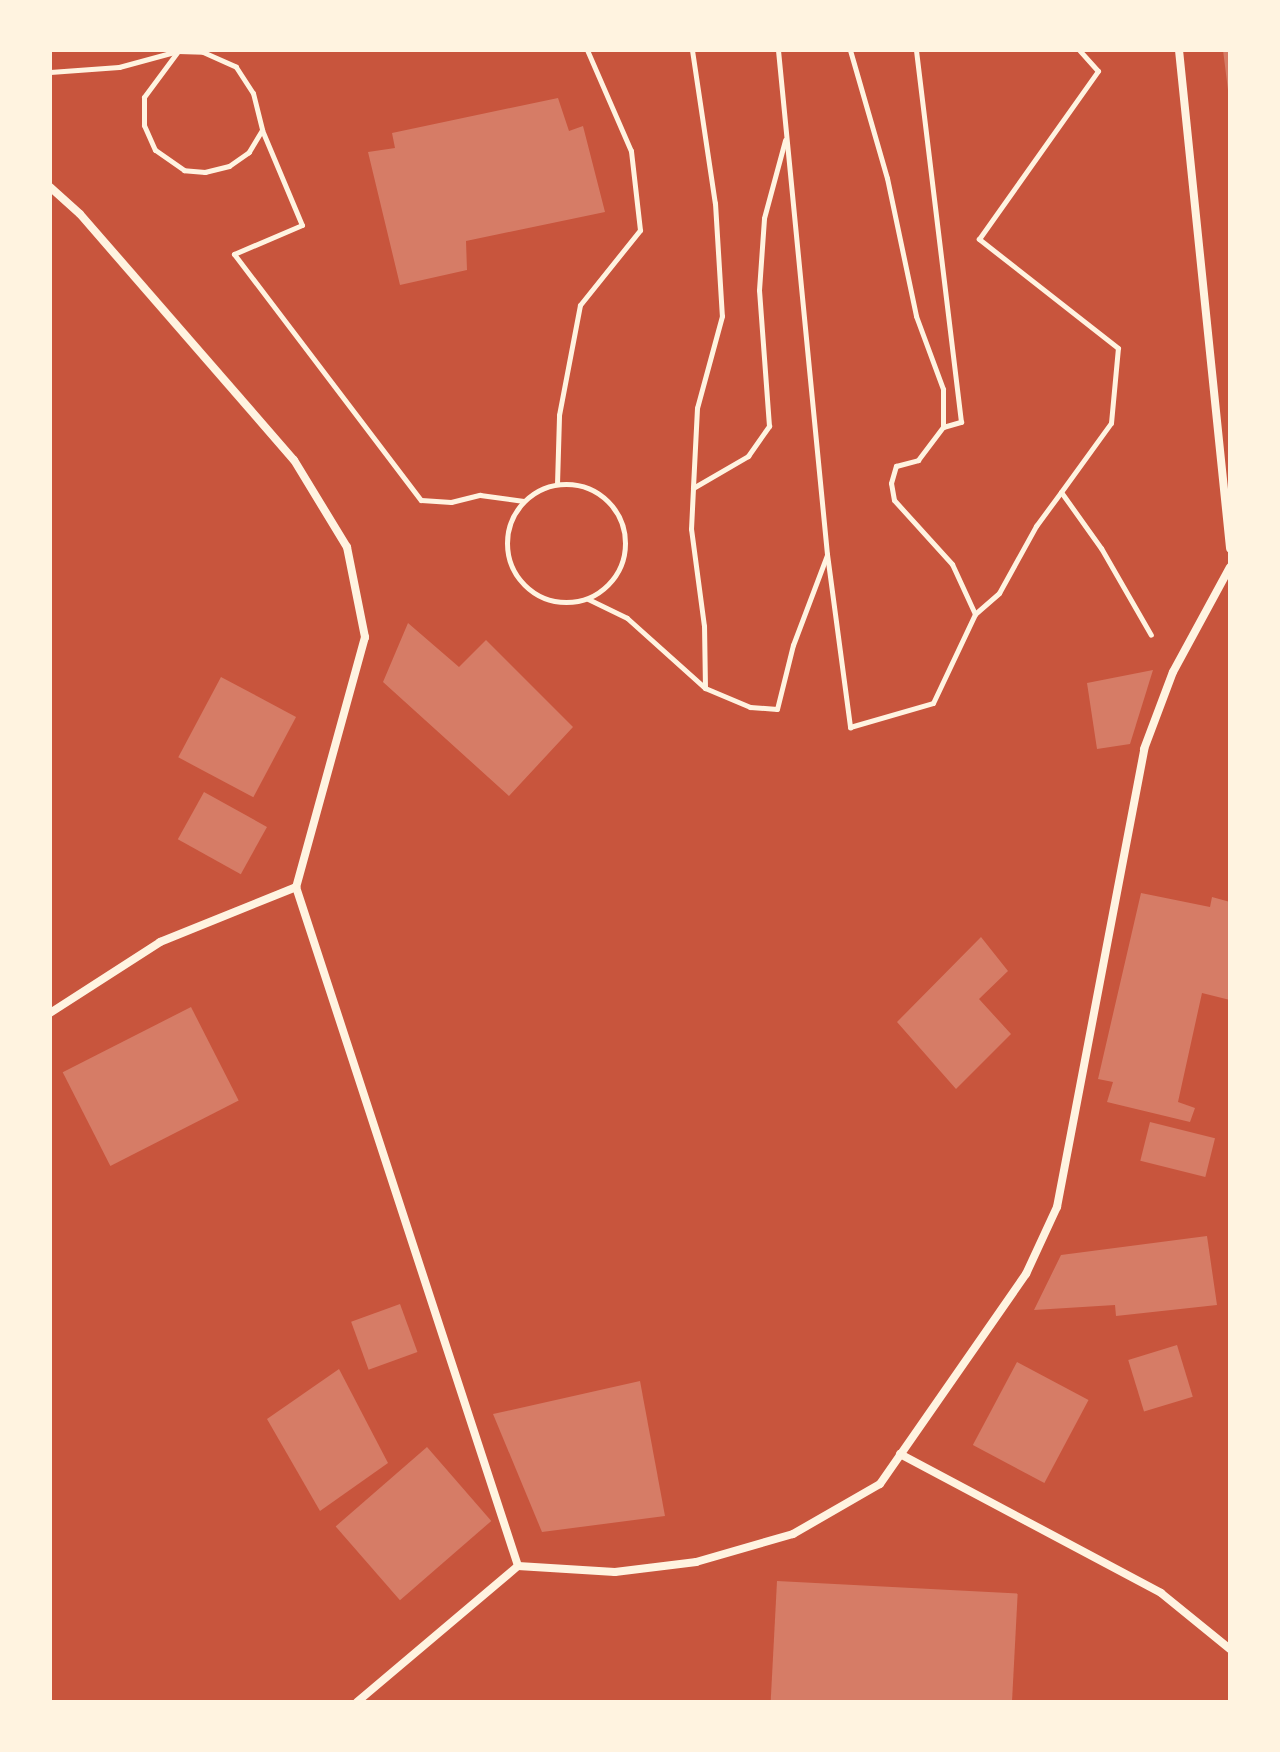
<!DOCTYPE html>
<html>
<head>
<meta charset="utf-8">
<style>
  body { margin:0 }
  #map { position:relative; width:1280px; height:1752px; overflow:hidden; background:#c8553d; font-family:"Archivo Narrow",sans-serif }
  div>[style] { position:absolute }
  .building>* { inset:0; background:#d67c66; transform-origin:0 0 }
  .path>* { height:5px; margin:-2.5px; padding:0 2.5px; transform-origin:2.5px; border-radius:2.5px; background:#fff3e0 }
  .path>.ring { margin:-2.5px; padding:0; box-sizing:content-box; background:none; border:5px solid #fff3e0; border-radius:50% }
  .minor>* { height:8px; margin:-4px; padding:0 4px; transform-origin:4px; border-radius:4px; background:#fff3e0 }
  span { translate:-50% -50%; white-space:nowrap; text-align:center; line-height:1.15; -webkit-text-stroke:8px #fff3e0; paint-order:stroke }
  .frame { position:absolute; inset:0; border:52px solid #fff3e0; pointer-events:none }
</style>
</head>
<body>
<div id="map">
  <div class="building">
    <i style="clip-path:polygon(1223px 50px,1230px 50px,1230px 90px,1228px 90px)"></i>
    <i style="clip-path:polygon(558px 98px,569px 131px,583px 126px,605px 212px,466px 241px,467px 270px,400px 285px,368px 152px,395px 148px,392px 133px)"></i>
    <i style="clip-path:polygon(408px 623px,459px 667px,486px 640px,573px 727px,509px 796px,383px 682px)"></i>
    <i style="clip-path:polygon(1153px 670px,1130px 744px,1097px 749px,1087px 683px)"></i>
    <i style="left:221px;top:677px;width:85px;height:91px;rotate:28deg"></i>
    <i style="left:204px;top:792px;width:72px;height:54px;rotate:29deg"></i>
    <i style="clip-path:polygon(1141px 893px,1210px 907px,1212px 897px,1230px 902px,1230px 1000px,1202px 993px,1178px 1102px,1195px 1108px,1190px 1122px,1107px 1102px,1113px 1082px,1098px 1079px)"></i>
    <i style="clip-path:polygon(981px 937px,1008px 971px,979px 999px,1011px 1034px,956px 1089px,897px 1022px)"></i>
    <i style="left:191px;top:1007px;width:105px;height:144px;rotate:63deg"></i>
    <i style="left:1150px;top:1122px;width:67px;height:40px;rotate:14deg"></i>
    <i style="clip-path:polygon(1207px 1236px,1217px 1305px,1116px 1316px,1115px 1305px,1034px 1310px,1061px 1255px)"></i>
    <i style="left:400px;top:1304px;width:51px;height:52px;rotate:70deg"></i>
    <i style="left:1177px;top:1345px;width:54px;height:51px;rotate:73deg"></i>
    <i style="left:1017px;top:1362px;width:81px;height:94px;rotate:28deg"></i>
    <i style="clip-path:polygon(339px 1369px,388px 1463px,320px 1511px,267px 1419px)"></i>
    <i style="clip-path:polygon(640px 1381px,665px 1516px,542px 1532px,493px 1414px)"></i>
    <i style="left:427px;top:1447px;width:98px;height:121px;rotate:49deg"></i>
    <i style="left:777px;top:1581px;width:241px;height:121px;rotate:3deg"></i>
  </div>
  <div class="path">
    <i style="left:692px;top:50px;width:155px;rotate:81.5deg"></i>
    <i style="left:715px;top:203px;width:113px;rotate:86.5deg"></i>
    <i style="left:722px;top:316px;width:95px;rotate:105.2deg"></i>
    <i style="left:697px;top:408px;width:79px;rotate:92.9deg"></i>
    <i style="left:778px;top:50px;width:506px;rotate:84.45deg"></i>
    <i style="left:827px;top:554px;width:175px;rotate:82.4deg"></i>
    <i style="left:850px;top:727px;width:86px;rotate:-16.1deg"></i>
    <i style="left:933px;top:703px;width:98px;rotate:-64.7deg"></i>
    <i style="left:975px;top:614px;width:55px;rotate:-114.7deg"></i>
    <i style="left:952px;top:564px;width:86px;rotate:-132.2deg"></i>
    <i style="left:894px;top:500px;width:17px;rotate:-100deg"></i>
    <i style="left:891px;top:483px;width:18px;rotate:-74deg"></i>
    <i style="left:896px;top:466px;width:23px;rotate:-15deg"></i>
    <i style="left:918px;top:460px;width:41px;rotate:-52.9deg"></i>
    <i style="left:943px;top:427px;width:19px;rotate:-16deg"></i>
    <i style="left:961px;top:422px;width:375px;rotate:-96.9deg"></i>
    <i style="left:850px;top:50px;width:133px;rotate:73.9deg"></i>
    <i style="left:887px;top:178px;width:141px;rotate:78.1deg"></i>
    <i style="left:916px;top:316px;width:78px;rotate:69.7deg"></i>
    <i style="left:943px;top:389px;width:38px;rotate:90deg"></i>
    <i style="left:50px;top:72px;width:69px;rotate:-4.1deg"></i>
    <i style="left:119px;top:67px;width:61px;rotate:-15.2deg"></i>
    <i style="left:262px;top:130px;width:26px;rotate:121deg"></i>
    <i style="left:249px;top:152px;width:24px;rotate:145deg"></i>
    <i style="left:229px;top:166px;width:25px;rotate:166deg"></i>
    <i style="left:205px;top:172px;width:21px;rotate:-175deg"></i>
    <i style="left:184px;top:170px;width:35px;rotate:-145deg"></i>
    <i style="left:155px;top:150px;width:27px;rotate:-114deg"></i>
    <i style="left:144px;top:125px;width:28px;rotate:-90deg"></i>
    <i style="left:144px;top:97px;width:57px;rotate:-53.5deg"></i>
    <i style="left:178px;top:51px;width:25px;rotate:2deg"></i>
    <i style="left:203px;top:52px;width:36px;rotate:24deg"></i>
    <i style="left:236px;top:67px;width:31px;rotate:57deg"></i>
    <i style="left:253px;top:93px;width:38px;rotate:76deg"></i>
    <i style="left:262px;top:130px;width:103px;rotate:67.2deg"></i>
    <i style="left:302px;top:225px;width:74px;rotate:156.9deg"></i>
    <i style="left:234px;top:254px;width:309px;rotate:52.8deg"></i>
    <i style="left:421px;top:500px;width:30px;rotate:4deg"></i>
    <i style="left:451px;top:502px;width:30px;rotate:-14deg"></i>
    <i style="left:480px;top:495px;width:44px;rotate:7.8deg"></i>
    <i style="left:557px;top:484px;width:69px;rotate:-88.3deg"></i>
    <i style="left:559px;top:415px;width:112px;rotate:-79.2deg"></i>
    <i style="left:580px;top:305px;width:96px;rotate:-51.3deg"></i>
    <i style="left:640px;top:230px;width:80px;rotate:-96.5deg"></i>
    <i style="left:631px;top:151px;width:110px;rotate:-113.5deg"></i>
    <i class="ring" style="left:507px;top:484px;width:113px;height:113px"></i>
    <i style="left:1061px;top:492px;width:85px;rotate:-54.1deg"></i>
    <i style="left:1111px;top:423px;width:75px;rotate:-84.7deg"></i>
    <i style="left:1118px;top:348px;width:177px;rotate:-141.9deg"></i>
    <i style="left:979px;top:239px;width:206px;rotate:-54.7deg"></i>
    <i style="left:1098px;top:71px;width:28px;rotate:-132deg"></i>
    <i style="left:588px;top:599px;width:43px;rotate:26deg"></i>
    <i style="left:627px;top:618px;width:105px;rotate:41.9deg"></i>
    <i style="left:705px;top:688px;width:49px;rotate:22.9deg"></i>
    <i style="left:750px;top:707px;width:27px;rotate:4deg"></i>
    <i style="left:777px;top:709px;width:66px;rotate:-76deg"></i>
    <i style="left:793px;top:645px;width:96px;rotate:-69.3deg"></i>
    <i style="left:975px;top:614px;width:32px;rotate:-41deg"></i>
    <i style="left:999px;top:593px;width:77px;rotate:-61.1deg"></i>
    <i style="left:1036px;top:526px;width:42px;rotate:-53.7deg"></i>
    <i style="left:1061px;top:492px;width:69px;rotate:54.5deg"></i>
    <i style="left:1101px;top:548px;width:100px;rotate:60.1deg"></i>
    <i style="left:705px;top:688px;width:62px;rotate:-90.9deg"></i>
    <i style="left:704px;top:626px;width:98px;rotate:-97.6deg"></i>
    <i style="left:691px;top:529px;width:41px;rotate:-87.2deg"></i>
    <i style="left:693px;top:488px;width:64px;rotate:-30.2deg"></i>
    <i style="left:748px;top:456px;width:37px;rotate:-55deg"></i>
    <i style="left:769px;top:426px;width:136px;rotate:-94.2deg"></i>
    <i style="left:759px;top:290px;width:72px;rotate:-86deg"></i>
    <i style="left:764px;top:218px;width:81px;rotate:-74.9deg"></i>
  </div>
  <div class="minor">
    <i style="left:1179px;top:50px;width:501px;rotate:84.15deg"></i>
    <i style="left:50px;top:187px;width:40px;rotate:42deg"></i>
    <i style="left:80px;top:214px;width:326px;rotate:49deg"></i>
    <i style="left:294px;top:460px;width:102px;rotate:58.7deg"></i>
    <i style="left:347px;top:547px;width:92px;rotate:78.7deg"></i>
    <i style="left:365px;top:637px;width:259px;rotate:105.4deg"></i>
    <i style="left:296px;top:887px;width:714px;rotate:71.89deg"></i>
    <i style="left:50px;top:1013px;width:131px;rotate:-32.8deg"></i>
    <i style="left:160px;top:942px;width:147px;rotate:-22deg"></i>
    <i style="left:900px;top:1454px;width:296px;rotate:28deg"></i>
    <i style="left:1161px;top:1593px;width:89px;rotate:39.1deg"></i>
    <i style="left:518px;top:1566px;width:97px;rotate:3.5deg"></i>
    <i style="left:615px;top:1572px;width:82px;rotate:-7deg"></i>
    <i style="left:696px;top:1562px;width:101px;rotate:-16.1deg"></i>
    <i style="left:793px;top:1534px;width:100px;rotate:-29.9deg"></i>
    <i style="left:880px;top:1484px;width:256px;rotate:-55.2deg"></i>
    <i style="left:1026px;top:1274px;width:74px;rotate:-65.2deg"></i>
    <i style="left:1057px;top:1207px;width:466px;rotate:-79.2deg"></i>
    <i style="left:1144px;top:749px;width:82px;rotate:-69.4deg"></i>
    <i style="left:1173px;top:672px;width:119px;rotate:-61.5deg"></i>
    <i style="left:357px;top:1702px;width:211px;rotate:-40.2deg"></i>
  </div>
  <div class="frame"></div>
</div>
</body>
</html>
